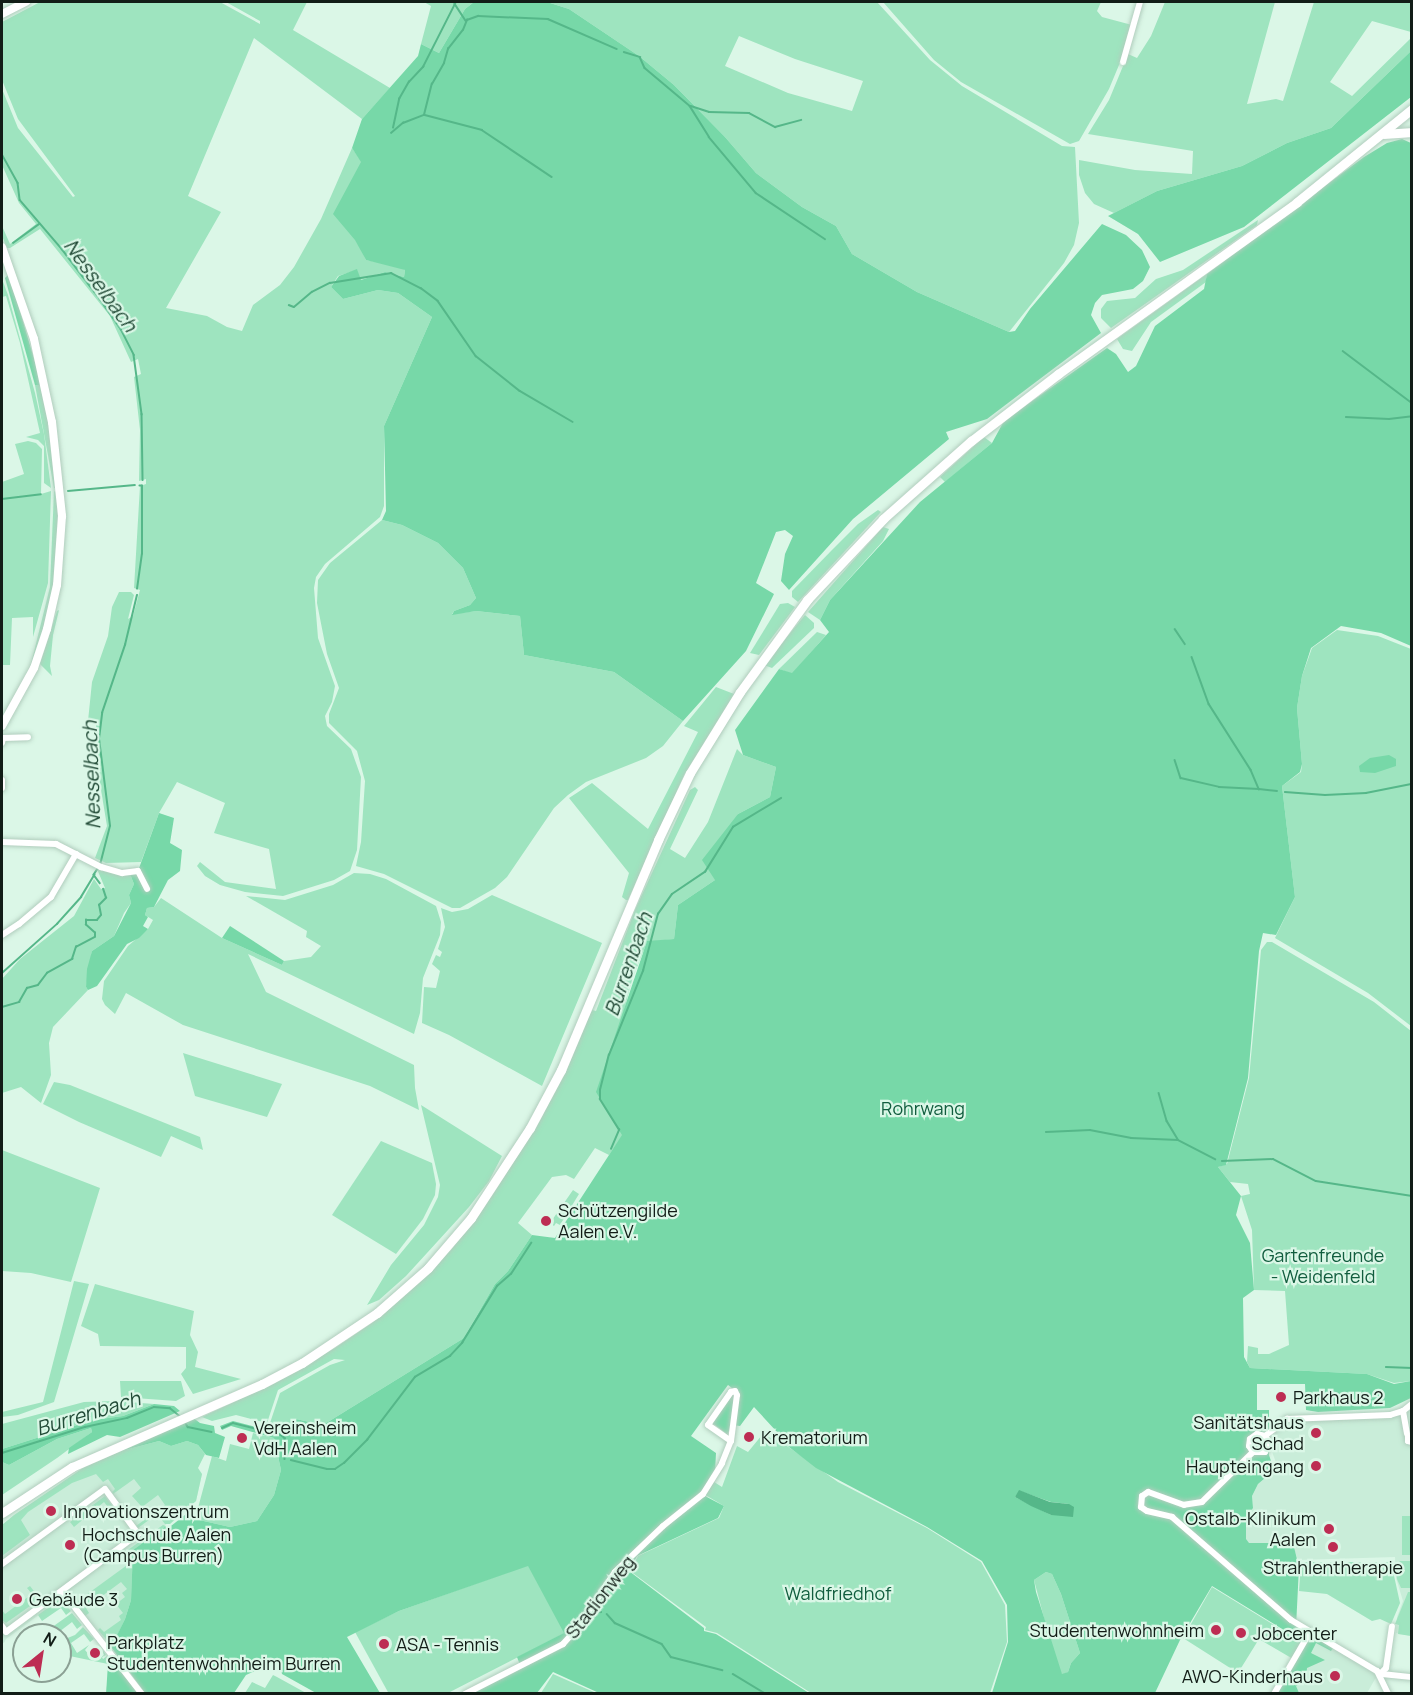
<!DOCTYPE html>
<html>
<head>
<meta charset="utf-8">
<style>
  body { margin:0 }
  #map { position:relative; width:1413px; height:1695px; overflow:hidden; background:#dbf7e7; font-family:Manrope,sans-serif }
  div>[style] { position:absolute }
  .built>* { inset:0; background:#c9edd9 }
  .green>* { inset:0; background:#9ee4bf; transform-origin:0 0 }
  .forest>* { inset:0; background:#77d8a8 }
  .water>* { inset:0; background:#55b789 }
  .stream>* { height:1.5px; margin:-0.75px; padding:0 0.75px; transform-origin:0.75px; border-radius:0.75px; background:#55b789 }
  .roads { filter:drop-shadow(0 0 2px #b1cdbd) drop-shadow(0 0 2px #b1cdbd) }
  .street>* { height:6px; margin:-3px; padding:0 3px; transform-origin:3px; border-radius:3px; background:#fff }
  .secondary>* { height:8px; margin:-4px; padding:0 4px; transform-origin:4px; border-radius:4px; background:#fff }
  .primary>* { height:9px; margin:-4.5px; padding:0 4.5px; transform-origin:4.5px; border-radius:4.5px; background:#fff }
  .dots>* { width:16px; height:16px; translate:-50% -50%; box-sizing:border-box; border:3px solid #dbf7e7; border-radius:50% }
  span { translate:-50% -50%; white-space:nowrap; text-align:center; line-height:1.15; -webkit-text-stroke:4.5px #dbf7e7; paint-order:stroke }
  .park-label { font-size:18px; color:#115d3e }
  .poi-label { font-size:18px; color:#121d17 }
  .left { translate:0 -50%; text-align:left }
  .right { translate:-100% -50%; text-align:right }
  .street-label { font-size:18px; color:#121d17 }
  .water-label { font-size:20px; color:#214a36; font-style:italic }
  .frame { position:absolute; inset:0; border:3px solid #121d17; pointer-events:none }
  .north { position:absolute; left:12px; top:1623px; width:60px; height:60px; box-sizing:border-box; background:#dbf7e7; border:2px solid #8ba094; border-radius:50%; rotate:30deg; font-size:16px; font-weight:700; line-height:24px; text-align:center; color:#121d17 }
  .north::after { content:''; display:block; margin:auto; width:21px; height:27px; background:#bd2d53; clip-path:polygon(50% 0,100% 100%,50% 72%,0 100%) }
</style>
</head>
<body>
<div id="map">
  <div class="built">
    <i style="clip-path:polygon(1411px 1407px,1411px 1636px,1396px 1633px,1397px 1617px,1403px 1601px,1396px 1578px,1395px 1557px,1298px 1560px,1292px 1543px,1261px 1544px,1248px 1543px,1246px 1540px,1246px 1519px,1253px 1508px,1252px 1496px,1258px 1484px,1278px 1468px,1271px 1449px,1272px 1438px,1282px 1423px,1394px 1417px)"></i>
    <i style="clip-path:polygon(121px 1451px,202px 1474px,196px 1501px,145px 1541px,131px 1600px,111px 1647px,66px 1595px,6px 1639px,4px 1643px,2px 1642px,2px 1525px,83px 1468px)"></i>
    <i style="clip-path:polygon(1310px 1636px,1378px 1674px,1367px 1693px,1284px 1694px)"></i>
  </div>
  <div class="green">
    <i style="clip-path:polygon(40px 2px,220px 2px,260px 24px,260px 21px,226px 2px,307px 2px,293px 30px,390px 88px,362px 119px,254px 38px,188px 196px,221px 212px,166px 308px,207px 316px,227px 327px,242px 331px,253px 305px,280px 285px,294px 267px,321px 219px,352px 148px,362px 162px,345px 216px,366px 260px,399px 266px,405px 270px,404px 277px,385px 272px,360px 280px,357px 270px,338px 276px,331px 287px,343px 299px,378px 290px,398px 293px,432px 317px,384px 426px,384px 506px,380px 517px,325px 564px,316px 577px,314px 588px,318px 638px,335px 686px,332px 702px,325px 716px,327px 726px,351px 749px,361px 777px,357px 850px,350px 871px,334px 880px,283px 896px,245px 892px,220px 885px,205px 876px,197px 866px,200px 862px,225px 882px,276px 889px,269px 849px,214px 833px,225px 803px,177px 782px,159px 813px,141px 862px,106px 863px,95px 858px,107px 826px,99px 778px,96px 723px,88px 721px,92px 682px,108px 636px,112px 607px,119px 592px,131px 592px,134px 595px,128px 619px,133px 616px,140px 590px,134px 588px,140px 486px,146px 484px,146px 479px,139px 481px,140px 430px,134px 377px,141px 374px,138px 359px,131px 362px,110px 316px,40px 229px,10px 248px,7px 248px,2px 236px,2px 226px,10px 244px,36px 224px,19px 203px,2px 165px,2px 89px,18px 128px,73px 197px,75px 196px,18px 119px,2px 80px,2px 22px)"></i>
    <i style="clip-path:polygon(424px 2px,474px 2px,465px 9px,439px 53px,421px 44px,431px 6px)"></i>
    <i style="clip-path:polygon(evenodd,547px 2px,877px 2px,930px 60px,962px 86px,1062px 146px,1075px 147px,1079px 223px,1074px 245px,1064px 263px,1009px 332px,917px 292px,852px 254px,836px 226px,802px 207px,756px 173px,725px 137px,674px 85px,639px 56px,569px 9px,547px 2px,739px 36px,795px 59px,863px 81px,852px 111px,788px 93px,725px 66px,739px 36px)"></i>
    <i style="clip-path:polygon(883px 2px,1101px 2px,1097px 11px,1102px 17px,1132px 25px,1129px 41px,1109px 89px,1079px 141px,1070px 144px,961px 82px,934px 60px)"></i>
    <i style="clip-path:polygon(1165px 2px,1275px 2px,1247px 104px,1276px 99px,1283px 101px,1314px 2px,1411px 2px,1411px 32px,1372px 21px,1330px 82px,1352px 96px,1411px 38px,1411px 51px,1331px 128px,1287px 143px,1242px 166px,1157px 191px,1114px 213px,1094px 204px,1085px 193px,1079px 175px,1079px 160px,1135px 170px,1192px 174px,1193px 151px,1088px 134px,1109px 100px,1128px 54px,1137px 58px,1151px 36px)"></i>
    <i style="clip-path:polygon(1258px 220px,1257px 225px,1111px 328px,1101px 318px,1101px 309px,1107px 301px,1135px 298px,1156px 279px,1183px 270px)"></i>
    <i style="clip-path:polygon(1207px 274px,1206px 282px,1151px 322px,1132px 351px,1123px 349px,1117px 339px)"></i>
    <i style="clip-path:polygon(2px 279px,8px 295px,35px 393px,44px 434px,51px 488px,44px 483px,44px 446px,38px 440px,26px 437px,40px 433px,20px 343px,6px 296px,2px 297px)"></i>
    <i style="clip-path:polygon(35px 385px,42px 386px,52px 441px,56px 488px,54px 488px)"></i>
    <i style="clip-path:polygon(984px 437px,992px 443px,945px 482px,940px 477px)"></i>
    <i style="clip-path:polygon(28px 441px,36px 443px,42px 449px,41px 494px,51px 491px,48px 583px,33px 637px,33px 617px,12px 618px,10px 665px,2px 665px,2px 482px,24px 474px,15px 444px)"></i>
    <i style="clip-path:polygon(54px 491px,57px 493px,58px 527px,54px 584px,41px 638px,30px 668px,50px 587px)"></i>
    <i style="clip-path:polygon(878px 510px,881px 512px,798px 602px,792px 597px,792px 591px,832px 550px,858px 524px)"></i>
    <i style="clip-path:polygon(382px 520px,402px 525px,438px 543px,463px 568px,476px 598px,470px 605px,454px 611px,452px 614px,476px 611px,520px 616px,524px 655px,614px 672px,683px 721px,663px 746px,646px 758px,586px 782px,568px 795px,554px 808px,507px 877px,495px 888px,460px 908px,452px 908px,384px 874px,356px 866px,361px 842px,365px 781px,357px 751px,329px 723px,329px 714px,339px 688px,327px 654px,317px 603px,318px 580px,330px 563px)"></i>
    <i style="clip-path:polygon(883px 527px,889px 529px,883px 541px,830px 600px,820px 620px,808px 612px)"></i>
    <i style="clip-path:polygon(788px 603px,795px 607px,759px 655px,750px 653px,780px 604px)"></i>
    <i style="clip-path:polygon(59px 610px,53px 635px,50px 666px,52px 676px,40px 664px,57px 611px)"></i>
    <i style="clip-path:polygon(805px 615px,814px 623px,814px 628px,772px 668px,764px 665px)"></i>
    <i style="clip-path:polygon(1337px 630px,1378px 636px,1411px 649px,1411px 1026px,1368px 993px,1275px 938px,1295px 897px,1282px 786px,1301px 772px,1302px 764px,1297px 708px,1302px 676px,1312px 648px)"></i>
    <i style="clip-path:polygon(817px 632px,826px 635px,792px 674px,779px 669px)"></i>
    <i style="clip-path:polygon(716px 687px,734px 694px,684px 775px,628px 900px,626px 900px,622px 897px,629px 873px,569px 798px,592px 783px,648px 829px,698px 732px,684px 726px)"></i>
    <i style="clip-path:polygon(737px 749px,743px 755px,776px 767px,770px 797px,738px 814px,715px 880px,678px 905px,674px 939px,647px 942px,632px 980px,621px 1022px,623px 1135px,609px 1155px,595px 1148px,574px 1179px,566px 1175px,552px 1177px,518px 1223px,532px 1235px,508px 1271px,495px 1284px,464px 1338px,323px 1425px,296px 1419px,288px 1430px,270px 1423px,280px 1393px,330px 1365px,345px 1360px,334px 1359px,278px 1390px,267px 1423px,236px 1415px,212px 1421px,202px 1417px,275px 1383px,335px 1348px,372px 1323px,451px 1250px,492px 1196px,542px 1117px,592px 1010px,596px 1011px,635px 910px,690px 790px,695px 787px,698px 790px,670px 849px,685px 858px,708px 822px)"></i>
    <i style="clip-path:polygon(97px 869px,130px 874px,134px 884px,129px 895px,131px 903px,124px 913px,114px 936px,92px 951px,86px 987px,88px 990px,53px 1027px,49px 1043px,51px 1075px,41px 1103px,21px 1087px,2px 1093px,2px 979px,20px 959px,74px 916px,94px 879px,101px 889px,105px 888px)"></i>
    <i style="clip-path:polygon(354px 873px,370px 874px,386px 879px,436px 906px,441px 922px,440px 935px,423px 978px,420px 1013px,414px 1034px,248px 954px,266px 992px,414px 1065px,415px 1088px,419px 1110px,370px 1086px,183px 1025px,126px 993px,115px 1014px,105px 1005px,102px 999px,104px 981px,128px 946px,148px 929px,153px 920px,145px 915px,147px 908px,154px 907px,161px 898px,222px 938px,282px 965px,284px 961px,311px 957px,321px 946px,306px 937px,307px 931px,246px 896px,285px 900px,333px 885px)"></i>
    <i style="clip-path:polygon(492px 895px,602px 943px,542px 1086px,449px 1035px,422px 1023px,424px 987px,436px 988px,440px 971px,432px 964px,436px 955px,440px 957px,442px 952px,438px 949px,445px 927px,441px 908px,452px 912px,468px 909px)"></i>
    <i style="clip-path:polygon(1267px 942px,1272px 942px,1374px 1002px,1411px 1031px,1411px 1381px,1394px 1383px,1367px 1374px,1250px 1368px,1247px 1362px,1248px 1346px,1258px 1348px,1258px 1354px,1269px 1354px,1289px 1345px,1285px 1291px,1254px 1290px,1252px 1230px,1241px 1196px,1250px 1194px,1248px 1184px,1230px 1182px,1218px 1167px,1227px 1164px,1249px 1078px,1261px 950px)"></i>
    <i style="clip-path:polygon(183px 1053px,282px 1084px,267px 1117px,195px 1096px)"></i>
    <i style="clip-path:polygon(54px 1082px,70px 1085px,200px 1137px,203px 1150px,171px 1136px,161px 1157px,79px 1122px,43px 1104px)"></i>
    <i style="clip-path:polygon(421px 1105px,502px 1156px,489px 1181px,469px 1207px,406px 1276px,379px 1300px,367px 1305px,391px 1265px,424px 1225px,438px 1197px,440px 1185px)"></i>
    <i style="clip-path:polygon(381px 1141px,432px 1163px,436px 1184px,435px 1195px,423px 1219px,396px 1254px,332px 1215px)"></i>
    <i style="clip-path:polygon(2px 1150px,100px 1188px,71px 1282px,31px 1273px,2px 1271px)"></i>
    <i style="clip-path:polygon(573px 1190px,579px 1194px,560px 1225px,556px 1223px,554px 1226px,550px 1223px)"></i>
    <i style="clip-path:polygon(74px 1281px,89px 1284px,54px 1402px,18px 1415px,2px 1417px,2px 1412px,43px 1402px)"></i>
    <i style="clip-path:polygon(95px 1284px,194px 1311px,190px 1335px,198px 1352px,195px 1367px,241px 1379px,193px 1394px,181px 1374px,186px 1368px,186px 1347px,100px 1346px,98px 1334px,81px 1326px)"></i>
    <i style="clip-path:polygon(120px 1381px,181px 1381px,185px 1396px,176px 1401px,121px 1397px)"></i>
    <i style="clip-path:polygon(115px 1401px,154px 1404px,123px 1416px,93px 1420px,2px 1449px,2px 1424px,84px 1402px)"></i>
    <i style="clip-path:polygon(91px 1428px,92px 1432px,57px 1458px,2px 1495px,2px 1462px,9px 1465px,57px 1439px)"></i>
    <i style="clip-path:polygon(253px 1433px,274px 1438px,281px 1470px,274px 1495px,257px 1521px,230px 1527px,195px 1519px,212px 1456px,226px 1461px,230px 1444px,249px 1449px)"></i>
    <i style="clip-path:polygon(762px 1435px,780px 1441px,838px 1482px,927px 1528px,981px 1562px,1005px 1605px,1007px 1642px,990px 1693px,811px 1693px,717px 1633px,705px 1630px,706px 1627px,630px 1571px,638px 1556px,719px 1518px,724px 1506px,702px 1493px,711px 1480px,722px 1487px,737px 1446px,748px 1452px)"></i>
    <i style="clip-path:polygon(159px 1441px,171px 1446px,187px 1441px,198px 1445px,205px 1454px,198px 1468px,202px 1474px,196px 1501px,170px 1524px,165px 1524px,157px 1514px,138px 1528px,136px 1526px,165px 1505px,158px 1495px,142px 1507px,132px 1496px,141px 1488px,134px 1479px,113px 1494px,112px 1492px,115px 1489px,108px 1479px,103px 1482px,96px 1474px,72px 1483px,28px 1512px,21px 1520px,30px 1535px,2px 1556px,2px 1525px,14px 1515px,83px 1468px,121px 1451px)"></i>
    <i style="clip-path:polygon(105px 1496px,115px 1510px,112px 1512px,104px 1502px,74px 1527px,70px 1522px)"></i>
    <i style="left:1402px;top:1516px;width:9px;height:39px"></i>
    <i style="clip-path:polygon(163px 1525px,166px 1526px,133px 1550px,131px 1600px,125px 1619px,112px 1646px,98px 1630px,100px 1628px,104px 1632px,121px 1620px,119px 1616px,123px 1613px,116px 1604px,125px 1597px,122px 1593px,127px 1589px,121px 1582px,86px 1608px,89px 1613px,85px 1616px,75px 1603px,130px 1563px,125px 1556px,120px 1559px,118px 1557px)"></i>
    <i style="clip-path:polygon(1400px 1561px,1411px 1561px,1411px 1588px,1401px 1588px,1397px 1579px,1396px 1566px)"></i>
    <i style="clip-path:polygon(1301px 1562px,1391px 1562px,1400px 1603px,1391px 1624px,1380px 1619px,1372px 1621px,1327px 1594px,1299px 1591px)"></i>
    <i style="clip-path:polygon(528px 1565px,565px 1633px,448px 1693px,389px 1694px,355px 1632px,399px 1611px)"></i>
    <i style="clip-path:polygon(1046px 1572px,1052px 1574px,1061px 1594px,1080px 1653px,1071px 1663px,1068px 1672px,1062px 1675px,1054px 1656px,1034px 1580px)"></i>
    <i style="clip-path:polygon(30px 1586px,40px 1599px,6px 1623px,2px 1620px,2px 1610px,5px 1614px,32px 1594px,27px 1588px)"></i>
    <i style="clip-path:polygon(1212px 1587px,1287px 1633px,1298px 1626px,1308px 1633px,1293px 1659px,1259px 1639px,1238px 1673px,1183px 1638px)"></i>
    <i style="clip-path:polygon(1408px 1592px,1411px 1592px,1411px 1636px,1398px 1634px,1399px 1625px,1395px 1624px)"></i>
    <i style="clip-path:polygon(60px 1599px,71px 1611px,66px 1615px,61px 1608px,42px 1621px,38px 1615px)"></i>
    <i style="clip-path:polygon(72px 1613px,82px 1625px,77px 1629px,72px 1622px,55px 1635px,41px 1635px)"></i>
    <i style="clip-path:polygon(83px 1627px,94px 1639px,90px 1642px,84px 1634px,71px 1643px,77px 1653px,89px 1645px,85px 1650px,91px 1657px,99px 1658px,104px 1655px,102px 1649px,106px 1655px,102px 1657px,103px 1659px,107px 1656px,111px 1661px,108px 1664px,60px 1654px,60px 1641px,75px 1635px)"></i>
    <i style="clip-path:polygon(553px 1674px,596px 1693px,541px 1693px)"></i>
    <i style="clip-path:polygon(273px 1675px,277px 1677px,306px 1693px,245px 1693px,252px 1682px,265px 1688px)"></i>
  </div>
  <div class="forest">
    <i style="clip-path:polygon(474px 2px,547px 2px,569px 9px,639px 56px,674px 85px,725px 137px,756px 173px,802px 207px,836px 226px,852px 254px,917px 292px,1009px 332px,1015px 331px,1030px 309px,1102px 224px,1126px 235px,1142px 250px,1150px 267px,1143px 281px,1133px 289px,1102px 295px,1095px 303px,1091px 315px,1101px 333px,987px 419px,946px 432px,949px 439px,853px 519px,789px 590px,781px 581px,785px 554px,793px 536px,785px 530px,776px 532px,756px 583px,774px 594px,746px 651px,683px 721px,614px 672px,524px 655px,520px 616px,476px 611px,452px 615px,454px 611px,470px 605px,476px 598px,463px 568px,438px 543px,402px 525px,382px 520px,386px 511px,384px 426px,432px 317px,398px 293px,378px 290px,343px 299px,331px 287px,339px 276px,357px 269px,361px 280px,385px 272px,404px 277px,405px 270px,366px 260px,355px 240px,333px 214px,361px 162px,352px 148px,362px 119px,418px 56px,421px 44px,439px 53px,465px 9px)"></i>
    <i style="clip-path:polygon(1411px 51px,1411px 97px,1244px 227px,1160px 262px,1138px 234px,1108px 216px,1157px 191px,1242px 166px,1287px 143px,1331px 128px)"></i>
    <i style="clip-path:polygon(evenodd,1402px 139px,1411px 143px,1411px 646px,1381px 633px,1341px 626px,1311px 648px,1302px 676px,1297px 708px,1302px 764px,1300px 772px,1282px 786px,1295px 897px,1276px 935px,1263px 933px,1259px 951px,1248px 1078px,1226px 1165px,1218px 1167px,1241px 1196px,1236px 1215px,1250px 1243px,1254px 1290px,1243px 1298px,1244px 1357px,1250px 1368px,1367px 1374px,1394px 1384px,1411px 1381px,1411px 1398px,1390px 1408px,1318px 1412px,1306px 1410px,1305px 1384px,1257px 1384px,1257px 1410px,1269px 1410px,1269px 1455px,1273px 1467px,1271px 1473px,1258px 1484px,1252px 1496px,1253px 1508px,1246px 1519px,1246px 1539px,1249px 1543px,1293px 1543px,1299px 1567px,1296px 1627px,1287px 1632px,1212px 1586px,1180px 1640px,1155px 1693px,992px 1693px,1008px 1642px,1007px 1605px,982px 1561px,927px 1527px,816px 1468px,780px 1440px,777px 1432px,754px 1407px,740px 1426px,733px 1425px,727px 1434px,711px 1422px,736px 1391px,728px 1385px,691px 1436px,716px 1453px,715px 1473px,692px 1503px,632px 1553px,569px 1637px,520px 1665px,517px 1657px,564px 1633px,528px 1566px,399px 1611px,347px 1637px,380px 1693px,316px 1693px,282px 1674px,279px 1660px,246px 1675px,234px 1693px,145px 1693px,111px 1647px,125px 1619px,131px 1600px,133px 1550px,166px 1526px,171px 1526px,190px 1511px,193px 1513px,192px 1524px,195px 1519px,230px 1527px,257px 1521px,274px 1495px,281px 1470px,274px 1438px,231px 1426px,222px 1430px,220px 1426px,233px 1421px,279px 1433px,288px 1430px,296px 1419px,323px 1425px,464px 1338px,495px 1284px,508px 1271px,532px 1235px,555px 1238px,609px 1155px,622px 1135px,596px 1092px,647px 941px,674px 939px,678px 905px,715px 880px,702px 860px,738px 814px,770px 797px,776px 767px,743px 755px,735px 730px,779px 669px,792px 673px,829px 632px,820px 620px,830px 600px,920px 502px,992px 443px,1004px 421px,1107px 348px,1116px 354px,1128px 372px,1136px 366px,1155px 326px,1204px 289px,1207px 274px,1364px 157px,1387px 143px,1402px 139px,1020px 1491px,1051px 1502px,1069px 1504px,1051px 1515px,1015px 1497px,1020px 1491px,1402px 139px,1046px 1572px,1052px 1574px,1061px 1594px,1080px 1653px,1071px 1663px,1068px 1672px,1062px 1674px,1036px 1592px,1034px 1580px,1046px 1572px)"></i>
    <i style="clip-path:polygon(9px 274px,42px 386px,35px 385px,5px 278px)"></i>
    <i style="clip-path:polygon(1389px 755px,1396px 759px,1396px 766px,1375px 773px,1360px 772px,1359px 766px,1370px 758px)"></i>
    <i style="clip-path:polygon(159px 813px,174px 818px,170px 843px,182px 850px,180px 871px,168px 880px,154px 907px,147px 908px,145px 915px,148px 917px,143px 926px,148px 929px,139px 938px,127px 944px,97px 986px,88px 990px,86px 987px,87px 969px,92px 951px,114px 936px,131px 903px,129px 895px,134px 884px,130px 874px,138px 871px)"></i>
    <i style="clip-path:polygon(230px 926px,284px 961px,282px 965px,222px 938px)"></i>
    <i style="clip-path:polygon(154px 1404px,174px 1406px,180px 1411px,120px 1437px,107px 1435px,68px 1454px,69px 1448px,92px 1432px,91px 1428px,57px 1439px,9px 1465px,2px 1462px,2px 1449px,93px 1420px,123px 1416px)"></i>
    <i style="clip-path:polygon(192px 1417px,200px 1423px,214px 1426px,215px 1433px,225px 1437px,219px 1458px,206px 1455px,198px 1445px,187px 1441px,171px 1446px,159px 1441px,121px 1451px,120px 1449px)"></i>
    <i style="clip-path:polygon(703px 1495px,724px 1506px,718px 1518px,637px 1556px,629px 1571px,704px 1628px,704px 1631px,716px 1634px,809px 1693px,599px 1693px,553px 1672px,537px 1693px,470px 1693px,561px 1647px,615px 1573px)"></i>
    <i style="clip-path:polygon(1311px 1635px,1333px 1648px,1331px 1651px,1316px 1643px,1311px 1653px,1325px 1660px,1307px 1668px,1306px 1680px,1296px 1686px,1299px 1693px,1277px 1692px)"></i>
    <i style="clip-path:polygon(112px 1661px,138px 1693px,106px 1694px,108px 1664px)"></i>
  </div>
  <div class="water">
    <i style="clip-path:polygon(1019px 1490px,1050px 1502px,1069px 1504px,1074px 1507px,1073px 1517px,1051px 1515px,1031px 1506px,1015px 1497px)"></i>
  </div>
  <div class="stream">
    <i style="left:456px;top:2px;width:2px;rotate:117deg"></i>
    <i style="left:455px;top:4px;width:20px;rotate:57deg"></i>
    <i style="left:624px;top:52px;width:17px;rotate:17deg"></i>
    <i style="left:640px;top:57px;width:12px;rotate:66deg"></i>
    <i style="left:645px;top:68px;width:59px;rotate:40.2deg"></i>
    <i style="left:690px;top:106px;width:36px;rotate:58deg"></i>
    <i style="left:709px;top:137px;width:73px;rotate:50deg"></i>
    <i style="left:756px;top:193px;width:83px;rotate:33.7deg"></i>
    <i style="left:691px;top:106px;width:19px;rotate:18deg"></i>
    <i style="left:709px;top:112px;width:40px;rotate:1.4deg"></i>
    <i style="left:749px;top:113px;width:30px;rotate:28deg"></i>
    <i style="left:775px;top:127px;width:27px;rotate:-15deg"></i>
    <i style="left:425px;top:115px;width:59px;rotate:14.7deg"></i>
    <i style="left:482px;top:130px;width:84px;rotate:33.9deg"></i>
    <i style="left:393px;top:128px;width:30px;rotate:-78deg"></i>
    <i style="left:399px;top:99px;width:20px;rotate:-60deg"></i>
    <i style="left:409px;top:82px;width:21px;rotate:-47deg"></i>
    <i style="left:423px;top:67px;width:71px;rotate:-63.1deg"></i>
    <i style="left:391px;top:133px;width:16px;rotate:-40deg"></i>
    <i style="left:403px;top:123px;width:22px;rotate:-21deg"></i>
    <i style="left:424px;top:115px;width:32px;rotate:-76deg"></i>
    <i style="left:432px;top:84px;width:24px;rotate:-60deg"></i>
    <i style="left:444px;top:63px;width:15px;rotate:-74deg"></i>
    <i style="left:448px;top:49px;width:24px;rotate:-52deg"></i>
    <i style="left:463px;top:30px;width:11px;rotate:-68deg"></i>
    <i style="left:467px;top:20px;width:12px;rotate:-20deg"></i>
    <i style="left:478px;top:16px;width:70px;rotate:2.5deg"></i>
    <i style="left:548px;top:19px;width:75px;rotate:23.5deg"></i>
    <i style="left:2px;top:154px;width:33px;rotate:61deg"></i>
    <i style="left:18px;top:183px;width:17px;rotate:83deg"></i>
    <i style="left:20px;top:200px;width:65px;rotate:49.4deg"></i>
    <i style="left:62px;top:249px;width:63px;rotate:52.8deg"></i>
    <i style="left:100px;top:299px;width:37px;rotate:55deg"></i>
    <i style="left:121px;top:329px;width:29px;rotate:63deg"></i>
    <i style="left:134px;top:355px;width:60px;rotate:82.3deg"></i>
    <i style="left:142px;top:414px;width:66px;rotate:89.1deg"></i>
    <i style="left:13px;top:243px;width:32px;rotate:-36deg"></i>
    <i style="left:289px;top:305px;width:5px;rotate:22deg"></i>
    <i style="left:294px;top:307px;width:23px;rotate:-40deg"></i>
    <i style="left:312px;top:292px;width:20px;rotate:-27deg"></i>
    <i style="left:330px;top:283px;width:62px;rotate:-9.3deg"></i>
    <i style="left:391px;top:273px;width:34px;rotate:27deg"></i>
    <i style="left:421px;top:288px;width:21px;rotate:37deg"></i>
    <i style="left:438px;top:301px;width:67px;rotate:55.4deg"></i>
    <i style="left:476px;top:356px;width:56px;rotate:38.5deg"></i>
    <i style="left:520px;top:391px;width:61px;rotate:30.3deg"></i>
    <i style="left:1343px;top:351px;width:86px;rotate:37deg"></i>
    <i style="left:1346px;top:417px;width:43px;rotate:2.7deg"></i>
    <i style="left:1389px;top:419px;width:23px;rotate:-7deg"></i>
    <i style="left:68px;top:491px;width:67px;rotate:-5.1deg"></i>
    <i style="left:2px;top:499px;width:39px;rotate:-7deg"></i>
    <i style="left:137px;top:589px;width:35px;rotate:-82deg"></i>
    <i style="left:142px;top:554px;width:68px;rotate:-90deg"></i>
    <i style="left:142px;top:486px;width:2px;rotate:180deg"></i>
    <i style="left:1175px;top:629px;width:18px;rotate:56deg"></i>
    <i style="left:1192px;top:657px;width:50px;rotate:70.1deg"></i>
    <i style="left:1209px;top:704px;width:78px;rotate:57.5deg"></i>
    <i style="left:1251px;top:770px;width:21px;rotate:67deg"></i>
    <i style="left:1259px;top:789px;width:18px;rotate:6deg"></i>
    <i style="left:1175px;top:760px;width:19px;rotate:72deg"></i>
    <i style="left:1181px;top:778px;width:39px;rotate:13deg"></i>
    <i style="left:1219px;top:787px;width:40px;rotate:2.9deg"></i>
    <i style="left:1285px;top:792px;width:40px;rotate:4.3deg"></i>
    <i style="left:1325px;top:795px;width:41px;rotate:-2.8deg"></i>
    <i style="left:1366px;top:793px;width:47px;rotate:-11.1deg"></i>
    <i style="left:100px;top:865px;width:40px;rotate:-75.6deg"></i>
    <i style="left:110px;top:826px;width:88px;rotate:-97.2deg"></i>
    <i style="left:99px;top:739px;width:26px;rotate:-83deg"></i>
    <i style="left:102px;top:713px;width:72px;rotate:-71.3deg"></i>
    <i style="left:125px;top:645px;width:51px;rotate:-76.5deg"></i>
    <i style="left:98px;top:869px;width:7px;rotate:124deg"></i>
    <i style="left:94px;top:875px;width:10px;rotate:53deg"></i>
    <i style="left:2px;top:973px;width:74px;rotate:-41.7deg"></i>
    <i style="left:57px;top:924px;width:36px;rotate:-48deg"></i>
    <i style="left:81px;top:897px;width:26px;rotate:-59deg"></i>
    <i style="left:2px;top:1007px;width:18px;rotate:-16deg"></i>
    <i style="left:19px;top:1002px;width:16px;rotate:-60deg"></i>
    <i style="left:27px;top:988px;width:11px;rotate:-15deg"></i>
    <i style="left:38px;top:985px;width:15px;rotate:-53deg"></i>
    <i style="left:47px;top:973px;width:29px;rotate:-29deg"></i>
    <i style="left:72px;top:959px;width:13px;rotate:-72deg"></i>
    <i style="left:76px;top:947px;width:21px;rotate:-28deg"></i>
    <i style="left:95px;top:937px;width:4px;rotate:-90deg"></i>
    <i style="left:95px;top:933px;width:12px;rotate:-138deg"></i>
    <i style="left:86px;top:925px;width:5px;rotate:-90deg"></i>
    <i style="left:86px;top:920px;width:11px"></i>
    <i style="left:97px;top:920px;width:6px;rotate:-51deg"></i>
    <i style="left:101px;top:915px;width:10px;rotate:-101deg"></i>
    <i style="left:99px;top:905px;width:10px;rotate:-45deg"></i>
    <i style="left:106px;top:898px;width:9px;rotate:-108deg"></i>
    <i style="left:1159px;top:1093px;width:29px;rotate:74deg"></i>
    <i style="left:1167px;top:1121px;width:21px;rotate:59deg"></i>
    <i style="left:1046px;top:1132px;width:44px;rotate:-2.6deg"></i>
    <i style="left:1090px;top:1130px;width:42px;rotate:11deg"></i>
    <i style="left:1131px;top:1138px;width:47px;rotate:2.4deg"></i>
    <i style="left:1178px;top:1140px;width:42px;rotate:27.2deg"></i>
    <i style="left:611px;top:1149px;width:21px;rotate:-67deg"></i>
    <i style="left:619px;top:1130px;width:36px;rotate:-122deg"></i>
    <i style="left:600px;top:1099px;width:9px;rotate:-90deg"></i>
    <i style="left:600px;top:1090px;width:36px;rotate:-76deg"></i>
    <i style="left:609px;top:1055px;width:91px;rotate:-68deg"></i>
    <i style="left:643px;top:971px;width:59px;rotate:-75.3deg"></i>
    <i style="left:658px;top:914px;width:24px;rotate:-55deg"></i>
    <i style="left:672px;top:894px;width:40px;rotate:-34deg"></i>
    <i style="left:705px;top:872px;width:53px;rotate:-58.1deg"></i>
    <i style="left:733px;top:827px;width:56px;rotate:-31.1deg"></i>
    <i style="left:1222px;top:1161px;width:51px;rotate:-2.2deg"></i>
    <i style="left:1273px;top:1159px;width:48px;rotate:27.1deg"></i>
    <i style="left:1316px;top:1181px;width:97px;rotate:8.9deg"></i>
    <i style="left:1386px;top:1367px;width:26px;rotate:2deg"></i>
    <i style="left:185px;top:1422px;width:6px;rotate:59deg"></i>
    <i style="left:188px;top:1427px;width:24px;rotate:12deg"></i>
    <i style="left:222px;top:1428px;width:12px;rotate:-24deg"></i>
    <i style="left:233px;top:1423px;width:49px;rotate:14deg"></i>
    <i style="left:281px;top:1435px;width:5px;rotate:37deg"></i>
    <i style="left:285px;top:1438px;width:21px;rotate:90deg"></i>
    <i style="left:2px;top:1453px;width:87px;rotate:-17.4deg"></i>
    <i style="left:85px;top:1427px;width:43px;rotate:-12.1deg"></i>
    <i style="left:127px;top:1418px;width:29px;rotate:-22deg"></i>
    <i style="left:154px;top:1407px;width:16px;rotate:4deg"></i>
    <i style="left:170px;top:1408px;width:13px;rotate:39deg"></i>
    <i style="left:291px;top:1460px;width:37px;rotate:14deg"></i>
    <i style="left:327px;top:1469px;width:8px"></i>
    <i style="left:335px;top:1469px;width:11px;rotate:-34deg"></i>
    <i style="left:344px;top:1463px;width:33px;rotate:-45deg"></i>
    <i style="left:367px;top:1440px;width:79px;rotate:-52.7deg"></i>
    <i style="left:415px;top:1377px;width:41px;rotate:-31deg"></i>
    <i style="left:450px;top:1356px;width:18px;rotate:-47deg"></i>
    <i style="left:462px;top:1343px;width:67px;rotate:-58.4deg"></i>
    <i style="left:497px;top:1286px;width:18px;rotate:-41deg"></i>
    <i style="left:511px;top:1274px;width:37px;rotate:-57deg"></i>
    <i style="left:607px;top:1614px;width:12px;rotate:48deg"></i>
    <i style="left:615px;top:1623px;width:51px;rotate:24.1deg"></i>
    <i style="left:662px;top:1644px;width:16px;rotate:55deg"></i>
    <i style="left:671px;top:1657px;width:53px;rotate:14.3deg"></i>
    <i style="left:576px;top:1637px;width:29px;rotate:-56deg"></i>
    <i style="left:592px;top:1613px;width:9px;rotate:-6deg"></i>
    <i style="left:733px;top:1674px;width:39px;rotate:31deg"></i>
  </div>
  <div class="roads">
    <div class="street">
      <i style="left:1123px;top:62px;width:62px;rotate:-74.2deg"></i>
      <i style="left:2px;top:743px;width:5px;rotate:-79deg"></i>
      <i style="left:3px;top:738px;width:25px;rotate:-2deg"></i>
      <i style="left:2px;top:780px;width:8px;rotate:90deg"></i>
      <i style="left:2px;top:842px;width:54px;rotate:2.1deg"></i>
      <i style="left:56px;top:844px;width:51px;rotate:27.1deg"></i>
      <i style="left:101px;top:867px;width:22px;rotate:16deg"></i>
      <i style="left:122px;top:873px;width:16px;rotate:-7deg"></i>
      <i style="left:138px;top:871px;width:20px;rotate:63deg"></i>
      <i style="left:2px;top:935px;width:20px;rotate:-33deg"></i>
      <i style="left:19px;top:924px;width:42px;rotate:-40.2deg"></i>
      <i style="left:51px;top:897px;width:50px;rotate:-59.8deg"></i>
      <i style="left:1403px;top:1411px;width:23px;rotate:80deg"></i>
      <i style="left:1265px;top:1436px;width:28px;rotate:-38deg"></i>
      <i style="left:1287px;top:1419px;width:103px;rotate:-2.2deg"></i>
      <i style="left:1390px;top:1415px;width:14px;rotate:-17deg"></i>
      <i style="left:1403px;top:1411px;width:11px;rotate:-38deg"></i>
      <i style="left:1408px;top:1437px;width:4px;rotate:90deg"></i>
      <i style="left:1408px;top:1441px;width:4px;rotate:14deg"></i>
      <i style="left:1253px;top:1452px;width:71px;rotate:135.6deg"></i>
      <i style="left:1202px;top:1502px;width:18px;rotate:171deg"></i>
      <i style="left:1184px;top:1505px;width:38px;rotate:-160deg"></i>
      <i style="left:1148px;top:1492px;width:7px;rotate:146deg"></i>
      <i style="left:1142px;top:1496px;width:11px;rotate:95deg"></i>
      <i style="left:1141px;top:1507px;width:7px;rotate:34deg"></i>
      <i style="left:1147px;top:1511px;width:26px;rotate:13deg"></i>
      <i style="left:1172px;top:1517px;width:157px;rotate:40.9deg"></i>
      <i style="left:1291px;top:1620px;width:100px;rotate:30.7deg"></i>
      <i style="left:1377px;top:1671px;width:25px;rotate:64deg"></i>
      <i style="left:1253px;top:1452px;width:7px;rotate:-124deg"></i>
      <i style="left:1249px;top:1446px;width:7px;rotate:-82deg"></i>
      <i style="left:1250px;top:1439px;width:9px;rotate:-36deg"></i>
      <i style="left:1257px;top:1434px;width:8px;rotate:14deg"></i>
      <i style="left:1253px;top:1452px;width:12px"></i>
      <i style="left:1265px;top:1452px;width:11px;rotate:-68deg"></i>
      <i style="left:1269px;top:1442px;width:7px;rotate:-124deg"></i>
      <i style="left:2px;top:1564px;width:127px;rotate:-36.1deg"></i>
      <i style="left:105px;top:1489px;width:56px;rotate:53.7deg"></i>
      <i style="left:138px;top:1534px;width:164px;rotate:143.4deg"></i>
      <i style="left:6px;top:1632px;width:7px;rotate:-124deg"></i>
      <i style="left:62px;top:1591px;width:130px;rotate:52.2deg"></i>
      <i style="left:1380px;top:1674px;width:8px;rotate:-45deg"></i>
      <i style="left:1386px;top:1668px;width:42px;rotate:-81.9deg"></i>
      <i style="left:1382px;top:1674px;width:30px;rotate:6deg"></i>
      <i style="left:465px;top:1694px;width:110px;rotate:-27deg"></i>
      <i style="left:563px;top:1644px;width:24px;rotate:-48deg"></i>
      <i style="left:579px;top:1626px;width:65px;rotate:-56.3deg"></i>
      <i style="left:615px;top:1572px;width:66px;rotate:-43.8deg"></i>
      <i style="left:663px;top:1526px;width:51px;rotate:-38.7deg"></i>
      <i style="left:703px;top:1494px;width:36px;rotate:-58deg"></i>
      <i style="left:722px;top:1463px;width:24px;rotate:-68deg"></i>
      <i style="left:731px;top:1441px;width:46px;rotate:-82.6deg"></i>
      <i style="left:737px;top:1395px;width:4px;rotate:-117deg"></i>
      <i style="left:735px;top:1391px;width:4px;rotate:166deg"></i>
      <i style="left:731px;top:1392px;width:40px;rotate:124.9deg"></i>
      <i style="left:708px;top:1425px;width:28px;rotate:35deg"></i>
      <i style="left:1274px;top:1694px;width:72px;rotate:-59.9deg"></i>
    </div>
    <div class="secondary">
      <i style="left:2px;top:14px;width:27px;rotate:-27deg"></i>
      <i style="left:2px;top:247px;width:97px;rotate:70.8deg"></i>
      <i style="left:34px;top:339px;width:85px;rotate:77.8deg"></i>
      <i style="left:52px;top:422px;width:95px;rotate:83.9deg"></i>
      <i style="left:62px;top:516px;width:69px;rotate:94.1deg"></i>
      <i style="left:57px;top:585px;width:45px;rotate:102.8deg"></i>
      <i style="left:47px;top:629px;width:41px;rotate:108.4deg"></i>
      <i style="left:34px;top:668px;width:66px;rotate:118.9deg"></i>
    </div>
    <div class="primary">
      <i style="left:1384px;top:134px;width:28px;rotate:-4deg"></i>
      <i style="left:2px;top:1513px;width:84px;rotate:-33.3deg"></i>
      <i style="left:72px;top:1467px;width:207px;rotate:-23.6deg"></i>
      <i style="left:262px;top:1384px;width:45px;rotate:-27.7deg"></i>
      <i style="left:302px;top:1363px;width:90px;rotate:-33.7deg"></i>
      <i style="left:377px;top:1313px;width:68px;rotate:-41.4deg"></i>
      <i style="left:428px;top:1268px;width:66px;rotate:-49.3deg"></i>
      <i style="left:471px;top:1218px;width:108px;rotate:-56.8deg"></i>
      <i style="left:530px;top:1128px;width:66px;rotate:-61.9deg"></i>
      <i style="left:561px;top:1070px;width:250px;rotate:-67.1deg"></i>
      <i style="left:658px;top:840px;width:74px;rotate:-64.5deg"></i>
      <i style="left:690px;top:773px;width:95px;rotate:-58.3deg"></i>
      <i style="left:740px;top:692px;width:114px;rotate:-53.9deg"></i>
      <i style="left:807px;top:600px;width:111px;rotate:-46.8deg"></i>
      <i style="left:883px;top:519px;width:118px;rotate:-41.6deg"></i>
      <i style="left:971px;top:441px;width:110px;rotate:-37.6deg"></i>
      <i style="left:1058px;top:374px;width:294px;rotate:-35.7deg"></i>
      <i style="left:1297px;top:202px;width:148px;rotate:-39deg"></i>
    </div>
  </div>
  <div class="dots">
    <i style="left:546px;top:1221px;background:#bd2d53"></i>
    <i style="left:1281px;top:1397px;background:#bd2d53"></i>
    <i style="left:1316px;top:1433px;background:#bd2d53"></i>
    <i style="left:749px;top:1437px;background:#bd2d53"></i>
    <i style="left:242px;top:1438px;background:#bd2d53"></i>
    <i style="left:1316px;top:1466px;background:#bd2d53"></i>
    <i style="left:51px;top:1511px;background:#bd2d53"></i>
    <i style="left:1329px;top:1529px;background:#bd2d53"></i>
    <i style="left:70px;top:1545px;background:#bd2d53"></i>
    <i style="left:1333px;top:1547px;background:#bd2d53"></i>
    <i style="left:17px;top:1599px;background:#bd2d53"></i>
    <i style="left:1216px;top:1630px;background:#bd2d53"></i>
    <i style="left:1241px;top:1633px;background:#bd2d53"></i>
    <i style="left:384px;top:1644px;background:#bd2d53"></i>
    <i style="left:95px;top:1653px;background:#bd2d53"></i>
    <i style="left:1335px;top:1676px;background:#bd2d53"></i>
  </div>
  <div class="park-label">
    <span style="left:923px;top:1108px">Rohrwang</span>
    <span style="left:1323px;top:1266px">Gartenfreunde<br>- Weidenfeld</span>
    <span style="left:838px;top:1593px">Waldfriedhof</span>
  </div>
  <div class="poi-label">
    <span class="left" style="left:558px;top:1221px">Schützengilde<br>Aalen e.V.</span>
    <span class="left" style="left:1293px;top:1397px">Parkhaus 2</span>
    <span class="right" style="left:1304px;top:1433px">Sanitätshaus<br>Schad</span>
    <span class="left" style="left:254px;top:1438px">Vereinsheim<br>VdH Aalen</span>
    <span class="left" style="left:761px;top:1437px">Krematorium</span>
    <span class="right" style="left:1304px;top:1466px">Haupteingang</span>
    <span class="left" style="left:63px;top:1511px">Innovationszentrum</span>
    <span class="right" style="left:1316px;top:1529px">Ostalb-Klinikum<br>Aalen</span>
    <span class="left" style="left:82px;top:1545px">Hochschule Aalen<br>(Campus Burren)</span>
    <span style="left:1333px;top:1567px">Strahlentherapie</span>
    <span class="left" style="left:29px;top:1599px">Gebäude 3</span>
    <span class="right" style="left:1204px;top:1630px">Studentenwohnheim</span>
    <span class="left" style="left:1253px;top:1633px">Jobcenter</span>
    <span class="left" style="left:107px;top:1653px">Parkplatz<br>Studentenwohnheim Burren</span>
    <span class="left" style="left:396px;top:1644px">ASA - Tennis</span>
    <span class="right" style="left:1323px;top:1676px">AWO-Kinderhaus</span>
  </div>
  <div class="street-label">
    <span style="left:600px;top:1597px;rotate:-52deg">Stadionweg</span>
  </div>
  <div class="water-label">
    <span style="left:101px;top:285px;rotate:54deg">Nesselbach</span>
    <span style="left:91px;top:775px;rotate:-92deg">Nesselbach</span>
    <span style="left:628px;top:964px;rotate:-71deg">Burrenbach</span>
    <span style="left:88px;top:1413px;rotate:-17deg">Burrenbach</span>
  </div>
  <div class="frame"></div>
  <div class="north">N</div>
</div>
</body>
</html>
